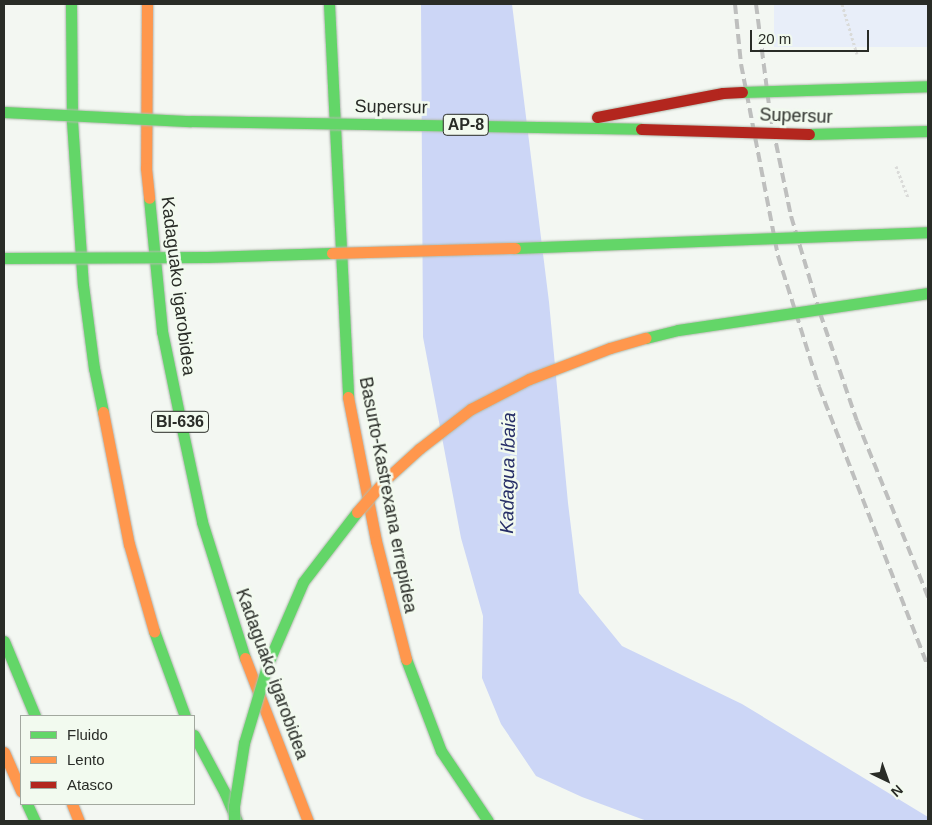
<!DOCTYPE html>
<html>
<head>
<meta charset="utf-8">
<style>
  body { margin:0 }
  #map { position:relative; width:932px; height:825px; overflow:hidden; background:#f3f7f2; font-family:Arial,sans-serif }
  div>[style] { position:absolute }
  .green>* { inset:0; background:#e8eef9; transform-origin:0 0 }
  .water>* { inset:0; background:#ccd6f6 }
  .path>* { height:3px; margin-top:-1.5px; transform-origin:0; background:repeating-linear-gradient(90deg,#dadbd9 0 2.5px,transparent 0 5px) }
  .roads { filter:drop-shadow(0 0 1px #b2b5b1) drop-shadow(0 0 1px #b2b5b1) }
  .fast>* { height:11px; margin:-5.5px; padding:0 5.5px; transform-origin:5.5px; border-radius:5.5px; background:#63d668 }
  .slow>* { height:11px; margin:-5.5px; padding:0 5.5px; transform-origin:5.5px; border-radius:5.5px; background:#ff974d }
  .rail>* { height:4px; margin-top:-2px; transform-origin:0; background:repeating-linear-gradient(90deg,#bebfbe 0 10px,transparent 0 15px) }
  .bridges { filter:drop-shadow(0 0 1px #b1baad) drop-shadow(0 0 1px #b1baad) }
  .fast-bridge>* { height:11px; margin:-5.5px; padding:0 5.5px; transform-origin:5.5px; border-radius:5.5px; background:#63d668 }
  .slow-bridge>* { height:11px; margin:-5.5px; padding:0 5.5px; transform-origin:5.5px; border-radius:5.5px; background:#ff974d }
  .jam-bridge>* { height:11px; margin:-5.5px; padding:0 5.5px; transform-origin:5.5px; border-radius:5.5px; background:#b3261e }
  span { translate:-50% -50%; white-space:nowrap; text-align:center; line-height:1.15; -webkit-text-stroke:5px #f2faef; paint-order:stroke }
  .shield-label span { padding:1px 4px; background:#f2faef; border:1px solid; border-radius:4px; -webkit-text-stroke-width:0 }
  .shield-label { font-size:16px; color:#292c27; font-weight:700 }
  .street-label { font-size:18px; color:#292c27 }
  .water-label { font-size:19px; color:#272f67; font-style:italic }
  .frame { position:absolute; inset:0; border:5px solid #292c27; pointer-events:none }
  .legend { position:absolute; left:20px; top:715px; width:175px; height:90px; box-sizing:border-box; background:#f2faef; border:1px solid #a2a89f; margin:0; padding:6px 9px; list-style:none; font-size:15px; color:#292c27 }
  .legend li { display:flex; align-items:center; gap:10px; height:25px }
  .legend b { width:25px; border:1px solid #a2a89f }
  .north { position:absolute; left:862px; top:755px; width:50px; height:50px; -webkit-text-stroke:4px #f2faef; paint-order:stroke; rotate:138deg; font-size:14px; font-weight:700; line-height:20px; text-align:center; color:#292c27 }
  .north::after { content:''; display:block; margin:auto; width:18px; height:22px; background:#292c27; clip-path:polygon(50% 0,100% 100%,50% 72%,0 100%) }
  .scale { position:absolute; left:750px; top:30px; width:119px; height:22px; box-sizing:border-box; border:2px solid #292c27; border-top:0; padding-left:6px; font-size:15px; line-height:18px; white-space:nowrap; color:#292c27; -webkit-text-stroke:4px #f2faef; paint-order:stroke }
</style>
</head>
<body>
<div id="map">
  <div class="green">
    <i style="left:774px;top:4px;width:154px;height:43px"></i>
  </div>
  <div class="water">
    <i style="clip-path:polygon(421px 4px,512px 4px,549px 302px,568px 503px,579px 593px,622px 646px,742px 704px,928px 817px,928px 821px,647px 821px,582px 797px,536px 776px,501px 724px,482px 678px,483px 616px,461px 538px,423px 337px)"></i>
  </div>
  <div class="path">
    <i style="left:842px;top:4px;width:52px;rotate:73.3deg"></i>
    <i style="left:896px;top:166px;width:34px;rotate:69deg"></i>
  </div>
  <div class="roads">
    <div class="fast">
      <i style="left:71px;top:4px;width:117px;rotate:89.5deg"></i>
      <i style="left:72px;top:121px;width:164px;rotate:86.2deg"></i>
      <i style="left:83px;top:285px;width:84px;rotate:82.5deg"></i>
      <i style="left:94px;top:368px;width:45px;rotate:78.4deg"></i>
      <i style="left:329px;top:4px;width:393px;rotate:87.2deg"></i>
      <i style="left:149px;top:198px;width:134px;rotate:84.4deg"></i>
      <i style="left:162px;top:331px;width:90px;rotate:78.4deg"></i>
      <i style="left:180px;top:419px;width:105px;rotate:77.9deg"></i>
      <i style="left:202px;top:522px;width:143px;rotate:72.5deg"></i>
      <i style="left:154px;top:631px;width:90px;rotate:70deg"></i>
      <i style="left:4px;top:641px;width:81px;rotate:67.5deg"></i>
      <i style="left:406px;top:659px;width:98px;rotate:69.2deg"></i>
      <i style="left:441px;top:751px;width:84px;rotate:56.1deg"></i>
      <i style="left:194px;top:735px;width:66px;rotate:61.9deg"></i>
      <i style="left:225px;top:793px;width:30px;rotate:67deg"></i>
      <i style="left:27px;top:804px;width:19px;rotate:65deg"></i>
    </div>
    <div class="slow">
      <i style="left:147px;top:4px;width:164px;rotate:90.3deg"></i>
      <i style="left:146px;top:168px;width:30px;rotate:84deg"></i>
      <i style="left:348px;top:397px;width:147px;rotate:79deg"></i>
      <i style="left:376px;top:541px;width:122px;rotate:75.7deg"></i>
      <i style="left:103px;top:412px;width:135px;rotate:78.9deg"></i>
      <i style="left:129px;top:544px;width:91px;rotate:74deg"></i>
      <i style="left:245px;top:658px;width:175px;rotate:68.9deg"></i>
      <i style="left:4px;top:752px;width:43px;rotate:66.4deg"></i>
      <i style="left:72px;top:804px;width:18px;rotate:68deg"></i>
    </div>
  </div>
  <div class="rail">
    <i style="left:735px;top:4px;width:60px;rotate:84.3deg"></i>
    <i style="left:741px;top:64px;width:196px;rotate:79.1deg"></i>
    <i style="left:778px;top:256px;width:137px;rotate:72.6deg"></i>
    <i style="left:819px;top:387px;width:300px;rotate:68.7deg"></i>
    <i style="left:756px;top:4px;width:111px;rotate:82.7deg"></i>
    <i style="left:770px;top:114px;width:104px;rotate:78.4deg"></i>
    <i style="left:791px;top:216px;width:101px;rotate:73.4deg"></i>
    <i style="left:820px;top:313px;width:114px;rotate:71.1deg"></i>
    <i style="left:857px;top:421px;width:190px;rotate:68deg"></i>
  </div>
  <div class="bridges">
    <div class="fast-bridge">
      <i style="left:742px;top:92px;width:186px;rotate:-1.8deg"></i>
      <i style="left:4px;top:112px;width:187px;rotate:2.8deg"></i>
      <i style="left:191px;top:121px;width:450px;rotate:1deg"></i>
      <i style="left:809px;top:134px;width:119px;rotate:-1.4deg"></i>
      <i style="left:515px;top:248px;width:413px;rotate:-2.2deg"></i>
      <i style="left:4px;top:258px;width:203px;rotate:-0.3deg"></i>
      <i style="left:207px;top:257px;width:125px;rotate:-1.8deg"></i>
      <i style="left:646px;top:338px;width:33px;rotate:-14deg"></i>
      <i style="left:678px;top:330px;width:253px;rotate:-8.4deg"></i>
      <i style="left:234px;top:821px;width:15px;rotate:-90deg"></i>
      <i style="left:234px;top:806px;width:64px;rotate:-81deg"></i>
      <i style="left:244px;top:743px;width:84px;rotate:-73.3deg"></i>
      <i style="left:268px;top:663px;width:88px;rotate:-66.6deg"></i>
      <i style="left:303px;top:582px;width:88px;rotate:-52.4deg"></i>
    </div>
    <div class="slow-bridge">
      <i style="left:332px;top:253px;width:183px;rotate:-1.6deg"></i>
      <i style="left:357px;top:512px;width:44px;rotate:-48.7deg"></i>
      <i style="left:386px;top:479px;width:45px;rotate:-42.3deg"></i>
      <i style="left:419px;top:449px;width:66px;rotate:-37.6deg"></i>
      <i style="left:471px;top:409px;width:65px;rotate:-27.3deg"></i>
      <i style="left:529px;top:379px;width:87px;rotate:-20.9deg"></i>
      <i style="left:610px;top:348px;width:37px;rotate:-16deg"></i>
    </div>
    <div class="jam-bridge">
      <i style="left:597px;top:117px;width:128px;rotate:-10.8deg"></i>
      <i style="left:723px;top:93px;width:19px;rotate:-3deg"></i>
      <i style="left:641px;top:129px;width:168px;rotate:1.7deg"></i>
    </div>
  </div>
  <div class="shield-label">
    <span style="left:466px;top:125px">AP-8</span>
    <span style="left:180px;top:422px">BI-636</span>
  </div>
  <div class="street-label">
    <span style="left:391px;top:107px;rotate:1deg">Supersur</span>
    <span style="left:796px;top:116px;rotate:2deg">Supersur</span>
    <span style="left:178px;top:286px;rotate:83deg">Kadaguako igarobidea</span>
    <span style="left:388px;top:495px;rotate:79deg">Basurto-Kastrexana errepidea</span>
    <span style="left:272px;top:674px;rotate:70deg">Kadaguako igarobidea</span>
  </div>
  <div class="water-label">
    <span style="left:508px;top:473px;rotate:-89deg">Kadagua ibaia</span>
  </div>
  <div class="frame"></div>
  <ul class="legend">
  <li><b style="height:6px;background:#63d668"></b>Fluido</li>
  <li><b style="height:6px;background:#ff974d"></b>Lento</li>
  <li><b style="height:6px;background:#b3261e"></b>Atasco</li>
  </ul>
  <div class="north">N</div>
  <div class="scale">20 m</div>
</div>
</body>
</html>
